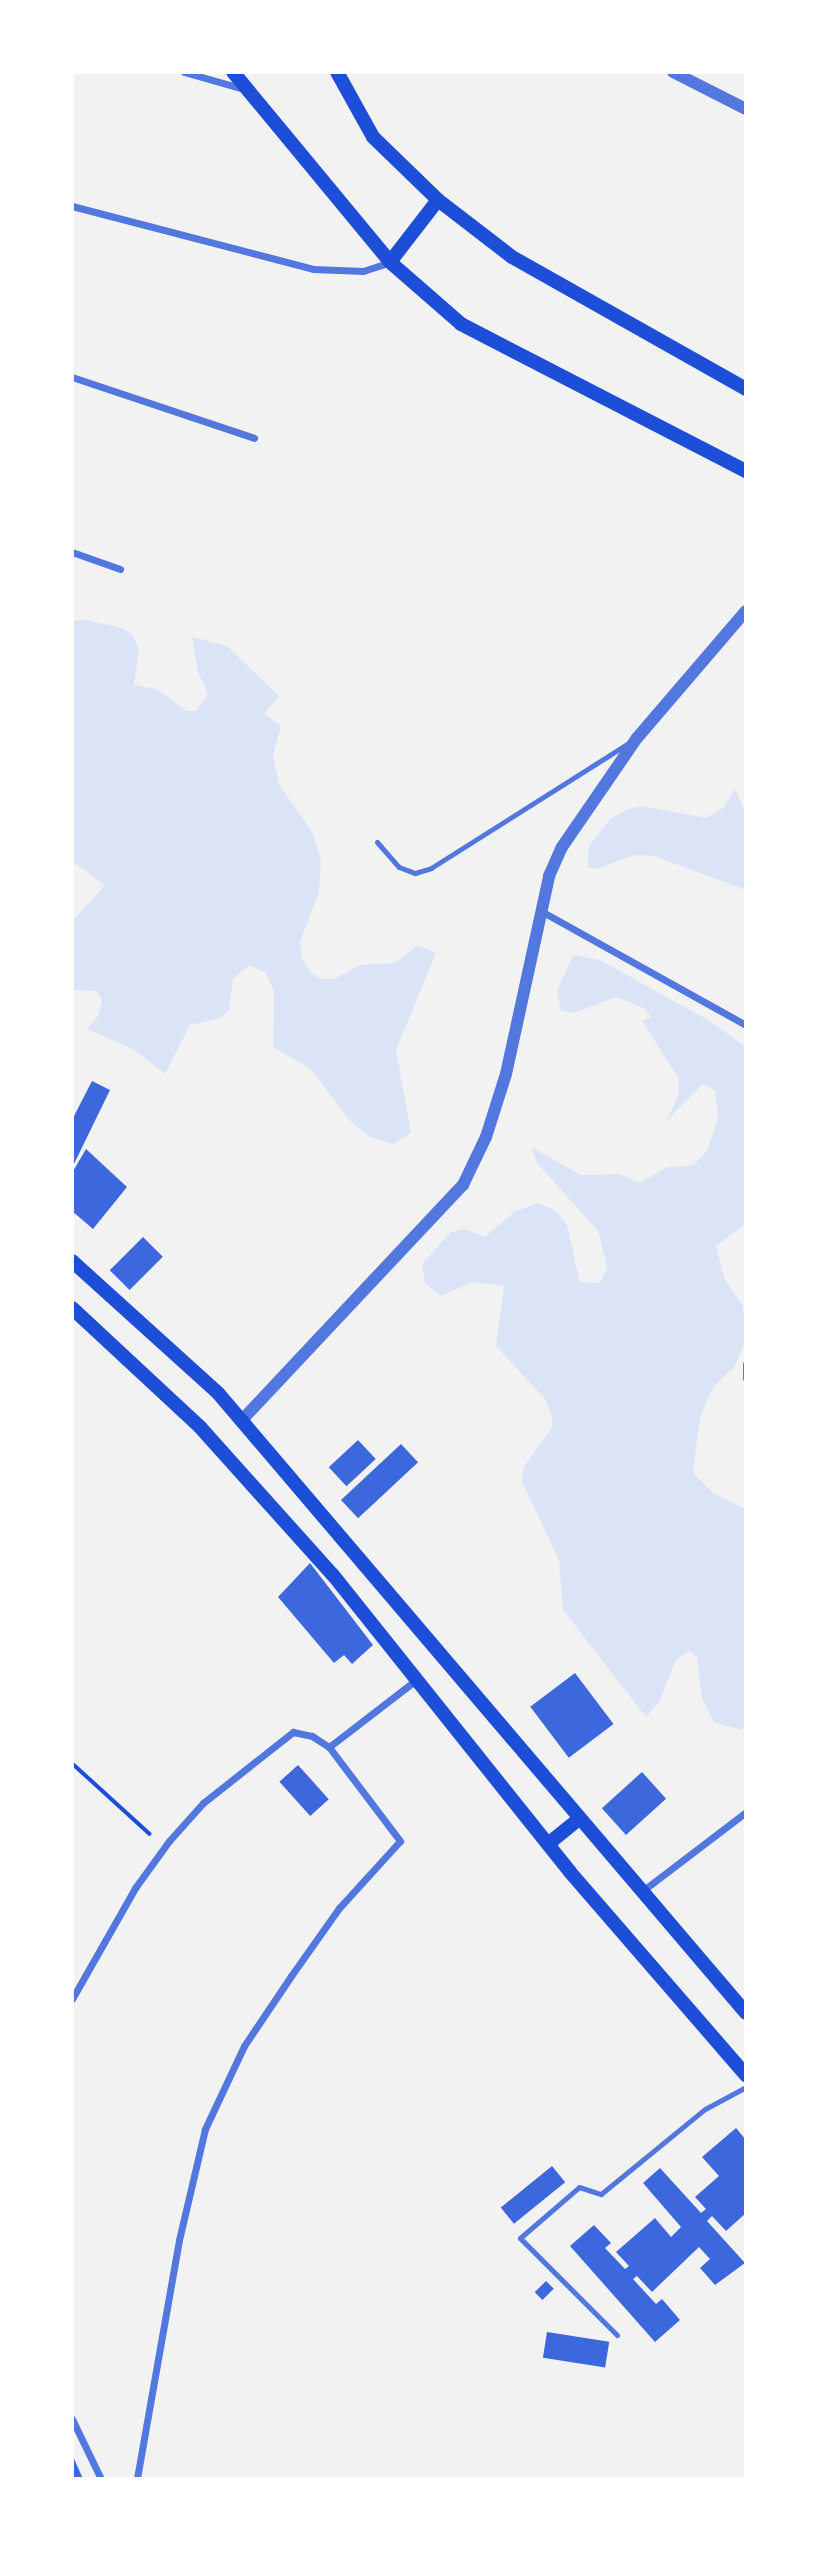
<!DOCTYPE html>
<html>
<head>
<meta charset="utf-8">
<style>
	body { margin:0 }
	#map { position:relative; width:818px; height:2551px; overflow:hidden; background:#f2f2f2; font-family:Roboto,sans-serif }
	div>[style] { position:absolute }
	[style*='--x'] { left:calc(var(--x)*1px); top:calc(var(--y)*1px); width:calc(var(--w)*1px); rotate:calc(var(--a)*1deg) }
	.green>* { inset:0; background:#dbe4f7 }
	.building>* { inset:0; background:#3d67dc; transform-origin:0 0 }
	.path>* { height:3.5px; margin:-1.75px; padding:0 1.75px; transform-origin:1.75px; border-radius:1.75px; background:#1d4ed8 }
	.service>* { height:5px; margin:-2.5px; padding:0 2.5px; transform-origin:2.5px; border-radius:2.5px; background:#5277de }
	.minor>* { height:7px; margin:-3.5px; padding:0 3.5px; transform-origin:3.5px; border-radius:3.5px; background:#5277de }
	.tertiary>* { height:12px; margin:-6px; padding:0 6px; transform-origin:6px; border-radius:6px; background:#5277de }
	.secondary>* { height:14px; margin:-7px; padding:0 7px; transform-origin:7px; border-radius:7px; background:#1d4ed8 }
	span { translate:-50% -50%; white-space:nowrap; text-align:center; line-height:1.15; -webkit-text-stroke:5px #fff; paint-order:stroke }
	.frame { position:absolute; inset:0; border:74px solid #fff; pointer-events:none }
</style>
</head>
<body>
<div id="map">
	<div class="green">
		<i style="clip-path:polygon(85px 620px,122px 628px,132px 634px,139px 649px,134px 685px,156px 689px,187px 711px,196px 711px,208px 694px,198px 672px,192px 637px,227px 646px,279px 696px,264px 714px,281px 726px,273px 755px,279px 784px,312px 832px,321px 859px,319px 892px,300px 942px,302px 958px,311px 973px,321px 979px,334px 979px,360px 965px,395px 963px,418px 945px,436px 953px,396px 1050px,411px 1133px,393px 1144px,368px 1136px,349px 1120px,312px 1070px,273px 1047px,274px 991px,266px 973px,250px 965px,233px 979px,229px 1011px,217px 1019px,190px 1025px,165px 1074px,133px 1049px,87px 1029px,98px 1016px,102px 1000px,96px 991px,72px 990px,72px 922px,105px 885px,72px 861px,72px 621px)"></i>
		<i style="clip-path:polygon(735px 789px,746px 814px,746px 890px,654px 856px,634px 855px,597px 869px,587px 867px,589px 846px,610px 819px,628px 809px,642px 806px,706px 818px,723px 808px)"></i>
		<i style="clip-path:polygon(573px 955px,600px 960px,708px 1020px,746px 1047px,746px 1224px,716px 1246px,725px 1280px,743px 1306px,746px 1339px,734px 1367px,713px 1387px,700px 1417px,693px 1473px,714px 1494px,746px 1509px,746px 1723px,742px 1730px,714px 1722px,702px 1698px,697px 1658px,690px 1651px,676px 1660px,659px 1702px,646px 1717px,563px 1610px,559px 1560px,521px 1480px,525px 1465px,552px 1428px,552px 1416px,545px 1399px,496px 1346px,504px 1286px,474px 1282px,440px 1296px,425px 1283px,422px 1264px,451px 1232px,465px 1229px,485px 1237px,514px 1212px,537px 1203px,555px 1210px,567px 1225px,580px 1282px,600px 1283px,607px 1267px,598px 1231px,537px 1163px,531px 1147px,581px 1175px,619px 1174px,640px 1183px,667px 1167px,694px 1165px,708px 1149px,718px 1117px,715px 1091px,703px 1084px,666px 1121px,679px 1095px,679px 1079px,642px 1021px,651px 1017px,644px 1008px,616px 997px,574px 1013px,561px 1011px,557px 991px)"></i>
	</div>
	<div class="building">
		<i style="clip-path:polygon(92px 1081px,110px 1090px,72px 1168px,72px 1120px)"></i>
		<i style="clip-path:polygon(86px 1149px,127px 1187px,93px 1229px,72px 1211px,72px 1173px)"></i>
		<i style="left:143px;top:1237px;width:28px;height:47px;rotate:45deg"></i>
		<i style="left:358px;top:1440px;width:26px;height:40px;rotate:47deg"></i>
		<i style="left:401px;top:1444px;width:25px;height:82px;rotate:47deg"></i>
		<i style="clip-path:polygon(310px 1563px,373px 1645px,352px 1664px,344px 1655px,334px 1663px,278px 1597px)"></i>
		<i style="left:575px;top:1673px;width:64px;height:56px;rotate:53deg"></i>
		<i style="left:298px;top:1765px;width:46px;height:25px;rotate:48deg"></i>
		<i style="left:642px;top:1772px;width:36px;height:54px;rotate:48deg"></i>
		<i style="clip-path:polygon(736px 2128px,746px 2140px,746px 2213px,726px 2231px,712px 2216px,707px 2221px,745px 2263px,715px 2285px,700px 2268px,710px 2259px,699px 2247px,652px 2292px,637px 2276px,633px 2279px,656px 2304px,662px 2299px,680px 2320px,655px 2342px,570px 2246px,594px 2225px,611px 2243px,605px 2248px,625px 2269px,629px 2266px,616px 2252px,655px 2218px,671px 2237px,681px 2227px,643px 2183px,660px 2168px,701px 2213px,706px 2209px,695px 2197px,719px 2176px,702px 2157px)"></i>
		<i style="left:552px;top:2166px;width:21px;height:66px;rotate:51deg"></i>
		<i style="left:546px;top:2281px;width:11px;height:16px;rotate:45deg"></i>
		<i style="left:547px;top:2332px;width:63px;height:26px;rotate:9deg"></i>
		<i style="clip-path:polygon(72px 2454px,83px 2479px,72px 2479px)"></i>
	</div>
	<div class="path">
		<i style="--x:72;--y:1763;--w:105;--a:42.3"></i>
	</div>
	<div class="service">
		<i style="--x:377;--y:842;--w:33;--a:49"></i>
		<i style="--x:399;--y:867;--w:17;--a:21"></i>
		<i style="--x:415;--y:873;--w:17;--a:-17"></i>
		<i style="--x:431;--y:868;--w:234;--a:-32.3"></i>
		<i style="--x:617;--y:2335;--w:137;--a:-135"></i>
		<i style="--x:520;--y:2238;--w:78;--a:-40.8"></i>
		<i style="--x:579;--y:2187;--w:23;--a:18"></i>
		<i style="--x:601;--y:2194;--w:134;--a:-39.3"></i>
		<i style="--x:705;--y:2109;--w:47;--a:-28.2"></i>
	</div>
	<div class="minor">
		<i style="--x:184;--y:72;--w:62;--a:15.8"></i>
		<i style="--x:72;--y:206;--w:249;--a:14.6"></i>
		<i style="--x:313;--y:269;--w:50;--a:2.3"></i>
		<i style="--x:363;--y:271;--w:28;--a:-18"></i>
		<i style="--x:72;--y:377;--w:192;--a:18.5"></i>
		<i style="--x:72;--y:552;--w:51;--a:19.5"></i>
		<i style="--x:541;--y:911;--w:235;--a:29.1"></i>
		<i style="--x:746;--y:1364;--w:14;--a:90"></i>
		<i style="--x:329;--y:1747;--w:110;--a:-37.6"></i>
		<i style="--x:641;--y:1892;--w:132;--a:-37.3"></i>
		<i style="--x:72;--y:1999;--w:128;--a:-60.4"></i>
		<i style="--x:135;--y:1888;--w:58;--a:-54.1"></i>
		<i style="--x:169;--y:1841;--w:51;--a:-48.2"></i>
		<i style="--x:203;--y:1803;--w:115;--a:-38.3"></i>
		<i style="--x:293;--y:1732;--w:19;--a:12"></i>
		<i style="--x:312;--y:1736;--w:20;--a:33"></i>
		<i style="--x:329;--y:1747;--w:118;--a:52.9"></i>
		<i style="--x:400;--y:1841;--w:91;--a:132.3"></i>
		<i style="--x:339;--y:1908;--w:83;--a:125.2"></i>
		<i style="--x:291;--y:1976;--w:84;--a:123.9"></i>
		<i style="--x:244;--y:2046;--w:92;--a:115.2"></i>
		<i style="--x:205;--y:2129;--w:114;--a:103.2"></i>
		<i style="--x:179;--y:2240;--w:243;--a:100"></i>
		<i style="--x:72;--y:2419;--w:67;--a:64.2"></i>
	</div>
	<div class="tertiary">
		<i style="--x:673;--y:72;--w:82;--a:26.9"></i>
		<i style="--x:242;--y:1420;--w:323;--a:-46.8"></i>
		<i style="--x:463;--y:1185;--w:53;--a:-64.4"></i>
		<i style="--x:486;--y:1137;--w:66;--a:-72.4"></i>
		<i style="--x:506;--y:1074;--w:203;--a:-77.7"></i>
		<i style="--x:549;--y:876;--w:32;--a:-66"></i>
		<i style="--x:562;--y:847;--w:132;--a:-55.5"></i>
		<i style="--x:637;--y:738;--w:167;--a:-49.4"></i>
	</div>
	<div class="secondary">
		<i style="--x:233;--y:72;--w:246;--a:50.4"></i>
		<i style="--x:390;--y:262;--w:94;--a:41.1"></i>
		<i style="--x:461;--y:324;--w:321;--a:27.3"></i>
		<i style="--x:337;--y:72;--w:74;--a:61"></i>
		<i style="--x:373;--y:137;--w:91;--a:44.1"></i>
		<i style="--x:438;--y:200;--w:93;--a:37.6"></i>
		<i style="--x:512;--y:257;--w:269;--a:29.4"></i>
		<i style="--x:390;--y:262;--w:78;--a:-52.3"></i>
		<i style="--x:72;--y:1261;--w:197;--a:42.1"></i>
		<i style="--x:218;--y:1393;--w:814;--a:49.58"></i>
		<i style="--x:72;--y:1308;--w:175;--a:42.9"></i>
		<i style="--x:200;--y:1427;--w:199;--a:48.1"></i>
		<i style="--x:333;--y:1575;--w:380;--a:51.4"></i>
		<i style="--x:570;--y:1872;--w:269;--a:49.1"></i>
		<i style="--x:548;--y:1844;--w:40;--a:-39"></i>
	</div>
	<div class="frame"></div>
</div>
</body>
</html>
